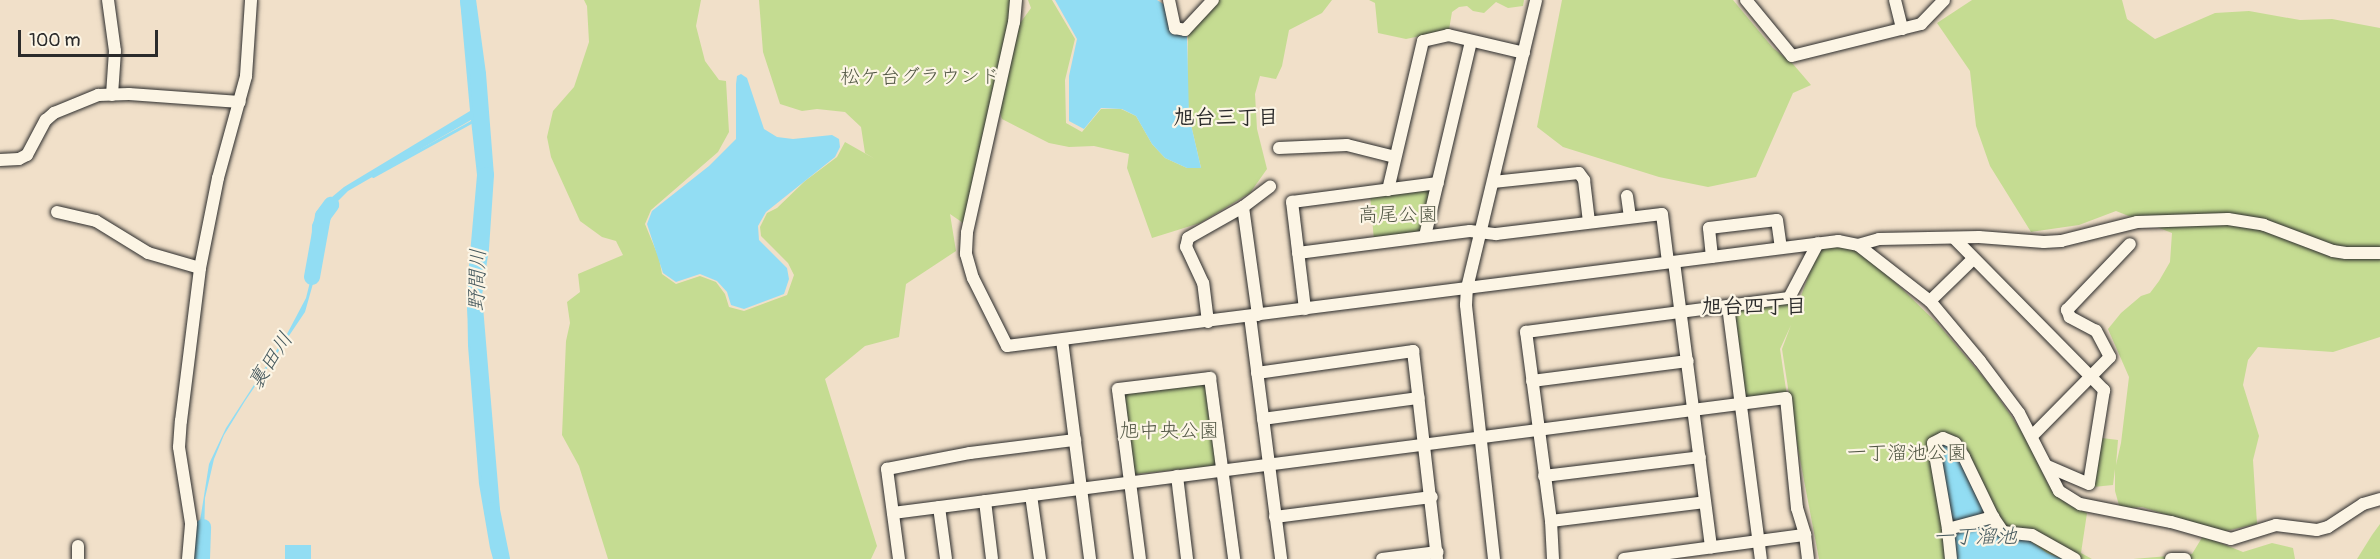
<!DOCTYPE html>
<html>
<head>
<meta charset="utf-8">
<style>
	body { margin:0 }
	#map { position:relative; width:2380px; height:559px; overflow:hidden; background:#f1e0c9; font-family:Pangolin,"Klee One",sans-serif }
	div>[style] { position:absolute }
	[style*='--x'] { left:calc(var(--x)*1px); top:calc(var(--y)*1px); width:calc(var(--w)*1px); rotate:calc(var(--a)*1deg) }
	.green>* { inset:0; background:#c5dc92; transform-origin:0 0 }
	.water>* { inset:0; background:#92ddf3; transform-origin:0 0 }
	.stream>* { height:3px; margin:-1.5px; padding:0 1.5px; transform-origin:1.5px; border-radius:1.5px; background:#92ddf3 }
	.river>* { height:16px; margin:-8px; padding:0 8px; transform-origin:8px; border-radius:8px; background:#92ddf3 }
	.roads { filter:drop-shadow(0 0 2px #2b2b2b) drop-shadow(0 0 2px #2b2b2b) }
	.minor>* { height:12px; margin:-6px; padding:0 6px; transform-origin:6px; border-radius:6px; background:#fcf5e5 }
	span { translate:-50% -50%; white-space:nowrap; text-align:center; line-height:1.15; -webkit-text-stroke:4.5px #fcf5e5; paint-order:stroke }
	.park-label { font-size:20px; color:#525745 }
	.neighbourhood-label { font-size:21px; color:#2b2b2b; font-weight:700 }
	.water-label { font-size:21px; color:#45585d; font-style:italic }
	.scale { position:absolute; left:18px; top:30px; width:140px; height:27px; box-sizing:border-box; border:3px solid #2b2b2b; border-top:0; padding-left:8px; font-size:18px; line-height:21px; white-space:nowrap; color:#2b2b2b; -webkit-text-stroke:4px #fcf5e5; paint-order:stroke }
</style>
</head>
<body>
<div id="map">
	<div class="green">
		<i style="clip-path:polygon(584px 0,701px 0,696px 26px,705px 61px,719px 80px,726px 81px,729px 132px,718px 152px,651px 210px,645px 224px,659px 258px,662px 274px,676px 284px,700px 276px,716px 282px,725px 294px,729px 307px,744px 311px,787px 295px,794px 275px,788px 263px,761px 236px,760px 227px,767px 213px,777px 208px,805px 181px,837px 157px,845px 142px,875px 159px,865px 153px,861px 127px,845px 112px,817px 109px,802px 111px,780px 104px,763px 52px,759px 0,1011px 0,1011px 13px,966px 225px,950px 214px,956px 251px,906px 284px,899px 337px,865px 346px,825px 379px,877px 546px,871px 559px,608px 559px,579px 466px,562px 435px,566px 341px,570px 323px,567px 302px,580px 292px,578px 274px,623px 255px,616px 241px,602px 237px,580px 221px,551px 157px,547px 137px,553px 111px,574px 87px,589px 42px,587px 6px)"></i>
		<i style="clip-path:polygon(1028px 0,1052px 0,1075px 39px,1065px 80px,1066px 123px,1082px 132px,1101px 109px,1121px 109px,1136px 116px,1152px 144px,1165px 158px,1187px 168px,1201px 168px,1189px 116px,1187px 92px,1188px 37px,1192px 27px,1216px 0,1332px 0,1322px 13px,1289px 30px,1282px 66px,1276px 79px,1260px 76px,1255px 94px,1257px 129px,1267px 169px,1250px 193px,1200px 223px,1152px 238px,1127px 168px,1129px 154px,1094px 146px,1069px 147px,1049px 143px,1002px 119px,998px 107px,1018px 26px,1031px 8px)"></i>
		<i style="clip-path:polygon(1369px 0,1524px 0,1523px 6px,1508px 8px,1496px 2px,1484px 13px,1473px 11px,1467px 6px,1459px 7px,1452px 12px,1449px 30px,1406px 39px,1378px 33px,1375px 3px)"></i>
		<i style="clip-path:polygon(1562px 0,1733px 0,1773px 48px,1793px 64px,1811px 85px,1793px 93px,1756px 177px,1708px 187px,1659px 177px,1563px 147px,1537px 127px)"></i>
		<i style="clip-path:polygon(1972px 0,2122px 0,2127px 19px,2155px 39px,2215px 13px,2249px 11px,2300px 20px,2332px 19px,2380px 28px,2380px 337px,2333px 352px,2258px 347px,2248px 360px,2243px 385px,2259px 436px,2253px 460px,2257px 524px,2221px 532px,2142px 507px,2120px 509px,2115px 491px,2115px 469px,2113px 485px,2093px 487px,2102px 438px,2118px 440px,2116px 465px,2121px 443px,2129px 377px,2108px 329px,2121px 313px,2141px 296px,2150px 293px,2159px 281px,2170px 262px,2172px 233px,2116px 211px,2079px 225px,2031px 232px,1990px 166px,1976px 126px,1970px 71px,1937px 23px)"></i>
		<i style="clip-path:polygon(1436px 184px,1424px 234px,1374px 241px,1370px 193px)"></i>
		<i style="clip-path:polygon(1847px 246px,1864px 254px,1899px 286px,1938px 324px,1990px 385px,2024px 435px,2048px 484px,2069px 505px,2087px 513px,2081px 553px,2092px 559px,1819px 559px,1795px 433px,1782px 349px,1791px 325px,1780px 349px,1787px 396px,1742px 402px,1731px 307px,1796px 299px,1795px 312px,1817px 253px,1826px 247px)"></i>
		<i style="left:1207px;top:382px;width:84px;height:85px;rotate:84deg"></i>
		<i style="clip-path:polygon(2380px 524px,2380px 559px,2357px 559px,2372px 535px)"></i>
		<i style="clip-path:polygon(2203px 536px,2243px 552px,2272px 543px,2293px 548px,2295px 559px,2133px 559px,2192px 554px)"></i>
	</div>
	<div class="water">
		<i style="clip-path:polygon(460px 0,467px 0,484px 175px,472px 297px,474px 359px,484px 477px,499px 559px,493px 559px,490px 548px,479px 484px,468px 346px,467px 288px,477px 175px,471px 120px,348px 191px,332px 207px,320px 227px,316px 273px,305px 312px,245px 401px,224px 435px,214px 459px,205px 498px,204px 540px,199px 559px,194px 559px,209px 464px,226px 428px,287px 334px,306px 298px,311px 278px,312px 225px,320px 207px,344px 187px,470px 111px)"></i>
		<i style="clip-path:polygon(1055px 0,1157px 0,1165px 5px,1187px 36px,1189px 116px,1201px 168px,1187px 168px,1165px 158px,1152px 144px,1136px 116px,1122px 109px,1101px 108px,1084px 129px,1069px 121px,1069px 76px,1077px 39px)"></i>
		<i style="clip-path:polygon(741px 74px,747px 78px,764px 129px,777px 137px,793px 139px,832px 135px,839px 139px,840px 147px,835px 157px,766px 212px,758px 226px,759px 240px,787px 268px,789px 279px,784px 294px,744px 309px,731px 305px,727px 292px,717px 281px,700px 274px,676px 282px,663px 273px,647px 224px,652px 211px,709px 166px,736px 139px,736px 84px,737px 76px)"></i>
		<i style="clip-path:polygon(1947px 442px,1955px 449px,1977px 489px,1998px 535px,2024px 537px,2047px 553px,2063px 559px,1953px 559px,1936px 447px)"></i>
		<i style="left:311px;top:545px;width:14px;height:26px;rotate:90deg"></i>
	</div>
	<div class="stream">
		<i style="--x:373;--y:176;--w:122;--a:-28.9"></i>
	</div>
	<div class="river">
		<i style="--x:468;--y:0;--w:75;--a:82.3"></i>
		<i style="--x:478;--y:74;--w:101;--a:85.5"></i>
		<i style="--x:486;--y:175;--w:73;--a:93.9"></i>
		<i style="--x:481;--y:248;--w:48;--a:98.5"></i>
		<i style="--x:474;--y:295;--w:216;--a:85.2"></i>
		<i style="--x:492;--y:510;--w:50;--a:78.5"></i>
		<i style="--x:312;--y:277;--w:62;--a:-79.8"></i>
		<i style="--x:323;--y:216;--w:14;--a:-54"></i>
		<i style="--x:202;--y:559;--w:32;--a:-88"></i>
	</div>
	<div class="roads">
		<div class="minor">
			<i style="--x:108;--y:0;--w:51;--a:82.2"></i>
			<i style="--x:115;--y:51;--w:44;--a:93.9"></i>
			<i style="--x:1016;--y:0;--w:22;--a:95"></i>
			<i style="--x:1014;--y:22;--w:216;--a:102.6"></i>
			<i style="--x:967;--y:233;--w:21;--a:93"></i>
			<i style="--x:966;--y:254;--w:25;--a:74"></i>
			<i style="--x:973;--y:278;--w:76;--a:63.4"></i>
			<i style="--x:1007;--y:346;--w:838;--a:-7.2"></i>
			<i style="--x:1838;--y:241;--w:20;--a:11"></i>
			<i style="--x:1858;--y:245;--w:22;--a:-16"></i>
			<i style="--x:1879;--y:239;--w:100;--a:-1.1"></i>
			<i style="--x:1979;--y:237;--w:65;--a:4.4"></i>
			<i style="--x:2044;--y:242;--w:17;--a:-3"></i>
			<i style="--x:2061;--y:241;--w:78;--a:-14"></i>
			<i style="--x:2137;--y:222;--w:91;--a:-1.9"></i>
			<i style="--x:2228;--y:219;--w:36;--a:9"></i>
			<i style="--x:2264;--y:225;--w:74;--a:20.6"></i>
			<i style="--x:2333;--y:251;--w:13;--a:9"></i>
			<i style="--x:2346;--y:253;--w:34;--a:0"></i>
			<i style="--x:1169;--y:0;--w:29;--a:78"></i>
			<i style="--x:1175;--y:28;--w:10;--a:11"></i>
			<i style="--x:1185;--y:30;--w:41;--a:-47"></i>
			<i style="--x:1746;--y:0;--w:72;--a:50.6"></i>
			<i style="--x:1792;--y:56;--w:133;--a:-13.9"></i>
			<i style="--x:1921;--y:24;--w:33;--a:-46"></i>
			<i style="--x:1895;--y:0;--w:30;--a:76"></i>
			<i style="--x:1279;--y:148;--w:68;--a:-2.5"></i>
			<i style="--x:1347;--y:145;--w:49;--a:14"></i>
			<i style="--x:0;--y:160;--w:19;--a:-3"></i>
			<i style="--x:19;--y:159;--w:9;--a:-27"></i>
			<i style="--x:27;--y:155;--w:40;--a:-62"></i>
			<i style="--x:46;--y:120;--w:11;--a:-41"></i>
			<i style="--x:54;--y:113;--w:48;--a:-22.2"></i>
			<i style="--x:98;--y:95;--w:31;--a:-2"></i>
			<i style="--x:129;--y:94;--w:111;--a:4.1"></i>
			<i style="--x:1493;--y:182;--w:86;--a:-6"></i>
			<i style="--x:1579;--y:173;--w:9;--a:54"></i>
			<i style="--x:1584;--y:180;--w:42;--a:83.2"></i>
			<i style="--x:1388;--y:190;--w:153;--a:-76.8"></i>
			<i style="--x:1423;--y:41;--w:26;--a:-13"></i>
			<i style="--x:1448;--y:35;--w:78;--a:13.3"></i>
			<i style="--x:1627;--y:196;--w:21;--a:82"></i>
			<i style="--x:1243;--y:207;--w:109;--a:82.1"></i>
			<i style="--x:57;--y:212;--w:40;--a:13"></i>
			<i style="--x:96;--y:221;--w:61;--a:31.6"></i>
			<i style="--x:148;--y:253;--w:54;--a:16.1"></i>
			<i style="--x:1425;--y:236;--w:200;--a:-76.7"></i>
			<i style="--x:1954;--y:238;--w:214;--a:45.4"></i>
			<i style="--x:2104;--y:390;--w:95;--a:99.1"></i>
			<i style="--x:2089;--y:484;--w:46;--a:-156.8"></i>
			<i style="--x:1858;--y:245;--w:91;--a:37.9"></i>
			<i style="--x:1930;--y:301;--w:78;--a:50.2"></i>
			<i style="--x:1980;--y:361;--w:65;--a:53.1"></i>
			<i style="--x:2019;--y:413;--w:88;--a:62.9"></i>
			<i style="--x:2059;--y:491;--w:25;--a:32"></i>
			<i style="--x:2080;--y:504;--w:93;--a:11.2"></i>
			<i style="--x:2171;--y:522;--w:62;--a:15.8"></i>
			<i style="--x:2231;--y:539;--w:47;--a:-17.3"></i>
			<i style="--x:2276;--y:525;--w:41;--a:7"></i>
			<i style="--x:2317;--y:530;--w:11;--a:-15"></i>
			<i style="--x:2328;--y:527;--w:42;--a:-33.3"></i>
			<i style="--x:2363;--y:504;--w:18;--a:-16"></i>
			<i style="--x:1298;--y:253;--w:173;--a:-7.3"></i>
			<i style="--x:1470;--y:231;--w:26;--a:7"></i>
			<i style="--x:1496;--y:234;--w:167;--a:-6.9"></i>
			<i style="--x:1662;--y:214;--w:48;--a:82.9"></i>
			<i style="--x:1712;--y:257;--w:29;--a:-96"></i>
			<i style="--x:1709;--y:228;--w:68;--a:-6.7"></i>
			<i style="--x:1777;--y:220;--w:28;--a:82"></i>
			<i style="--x:1674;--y:262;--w:288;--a:82.6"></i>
			<i style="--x:1930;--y:301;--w:60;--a:-44.3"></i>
			<i style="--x:1728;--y:306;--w:255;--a:82.6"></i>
			<i style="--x:1305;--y:309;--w:108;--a:-96.9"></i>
			<i style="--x:1292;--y:202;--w:147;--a:-7.4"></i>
			<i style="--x:1250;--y:316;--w:245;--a:82.7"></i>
			<i style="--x:1208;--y:322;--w:39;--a:-97"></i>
			<i style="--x:1203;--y:283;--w:40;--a:-115"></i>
			<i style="--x:1186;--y:247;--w:9;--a:-77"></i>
			<i style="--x:1188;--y:238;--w:63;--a:-29.4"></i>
			<i style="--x:1243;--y:207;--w:34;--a:-37"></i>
			<i style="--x:1062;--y:340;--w:221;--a:82.7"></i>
			<i style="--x:1257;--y:373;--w:158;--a:-8"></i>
			<i style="--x:1413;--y:351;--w:209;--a:83.4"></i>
			<i style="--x:1532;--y:381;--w:157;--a:-7.3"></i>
			<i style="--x:1263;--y:419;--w:157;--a:-7.7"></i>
			<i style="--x:2032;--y:436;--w:111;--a:-45.4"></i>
			<i style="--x:2110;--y:357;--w:30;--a:-118"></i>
			<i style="--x:2096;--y:331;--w:30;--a:-152"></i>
			<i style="--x:2070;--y:317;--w:8;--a:-113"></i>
			<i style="--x:2067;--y:310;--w:91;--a:-46.3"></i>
			<i style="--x:1177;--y:476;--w:84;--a:83.1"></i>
			<i style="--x:1544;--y:476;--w:157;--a:-6.9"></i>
			<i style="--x:1031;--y:495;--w:65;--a:82"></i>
			<i style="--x:985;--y:501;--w:58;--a:83.1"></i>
			<i style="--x:939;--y:507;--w:52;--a:82.3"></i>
			<i style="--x:893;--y:513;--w:900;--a:-7.34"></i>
			<i style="--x:1786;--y:398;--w:111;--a:84.3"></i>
			<i style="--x:1797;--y:508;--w:28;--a:73"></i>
			<i style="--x:1805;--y:535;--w:24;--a:83"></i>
			<i style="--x:1275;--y:517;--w:158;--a:-7.3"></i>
			<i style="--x:1551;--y:521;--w:155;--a:-7"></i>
			<i style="--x:1948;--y:529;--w:47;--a:-14.9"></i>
			<i style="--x:78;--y:559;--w:13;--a:-90"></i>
			<i style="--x:188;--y:559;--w:36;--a:-85"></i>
			<i style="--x:191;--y:523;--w:77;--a:-99"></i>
			<i style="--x:179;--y:447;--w:26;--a:-86"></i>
			<i style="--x:181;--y:421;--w:154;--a:-82.9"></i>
			<i style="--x:200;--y:268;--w:92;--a:-78.7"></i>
			<i style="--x:218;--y:178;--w:106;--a:-74.6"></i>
			<i style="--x:246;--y:76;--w:76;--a:-86.2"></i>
			<i style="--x:899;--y:559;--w:91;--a:-97.6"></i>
			<i style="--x:887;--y:469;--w:85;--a:-10.9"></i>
			<i style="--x:970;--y:453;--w:106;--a:-7.1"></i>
			<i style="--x:1140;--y:559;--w:171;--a:-97.4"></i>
			<i style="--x:1118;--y:389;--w:93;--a:-6.8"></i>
			<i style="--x:1210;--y:378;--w:183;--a:82.4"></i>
			<i style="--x:1382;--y:559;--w:56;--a:-7.1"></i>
			<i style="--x:1494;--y:559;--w:256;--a:-96.3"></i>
			<i style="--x:1466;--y:305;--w:17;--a:-87"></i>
			<i style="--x:1467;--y:288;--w:296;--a:-76.5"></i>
			<i style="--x:1553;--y:559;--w:38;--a:-93"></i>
			<i style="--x:1551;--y:521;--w:191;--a:-97.5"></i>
			<i style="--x:1526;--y:332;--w:265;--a:-7.4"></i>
			<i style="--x:1789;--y:298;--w:62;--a:-62.2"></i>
			<i style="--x:1624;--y:559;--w:183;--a:-7.6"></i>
			<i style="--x:1951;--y:559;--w:30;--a:-96"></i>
			<i style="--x:1948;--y:529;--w:87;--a:-99.9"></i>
			<i style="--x:1933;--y:443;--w:11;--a:-27"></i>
			<i style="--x:1943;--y:438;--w:13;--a:23"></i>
			<i style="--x:1955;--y:443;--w:17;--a:57"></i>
			<i style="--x:1964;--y:457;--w:67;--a:64.2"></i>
			<i style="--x:1993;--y:517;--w:18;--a:56"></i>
			<i style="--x:2003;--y:532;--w:29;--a:6"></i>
			<i style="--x:2032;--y:535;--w:49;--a:29.2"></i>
			<i style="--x:2171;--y:559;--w:14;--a:0"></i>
		</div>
	</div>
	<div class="park-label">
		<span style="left:920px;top:76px">松ケ台グラウンド</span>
		<span style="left:1398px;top:214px">高尾公園</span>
		<span style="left:1169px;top:430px">旭中央公園</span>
		<span style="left:1907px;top:452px">一丁溜池公園</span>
	</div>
	<div class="neighbourhood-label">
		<span style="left:1226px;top:118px">旭台三丁目</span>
		<span style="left:1754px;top:307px">旭台四丁目</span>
	</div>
	<div class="water-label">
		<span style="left:478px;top:280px;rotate:-88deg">野間川</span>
		<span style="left:271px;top:361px;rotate:-57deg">裏田川</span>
		<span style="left:1975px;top:537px">一丁溜池</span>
	</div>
	<div class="scale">100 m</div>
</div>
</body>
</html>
